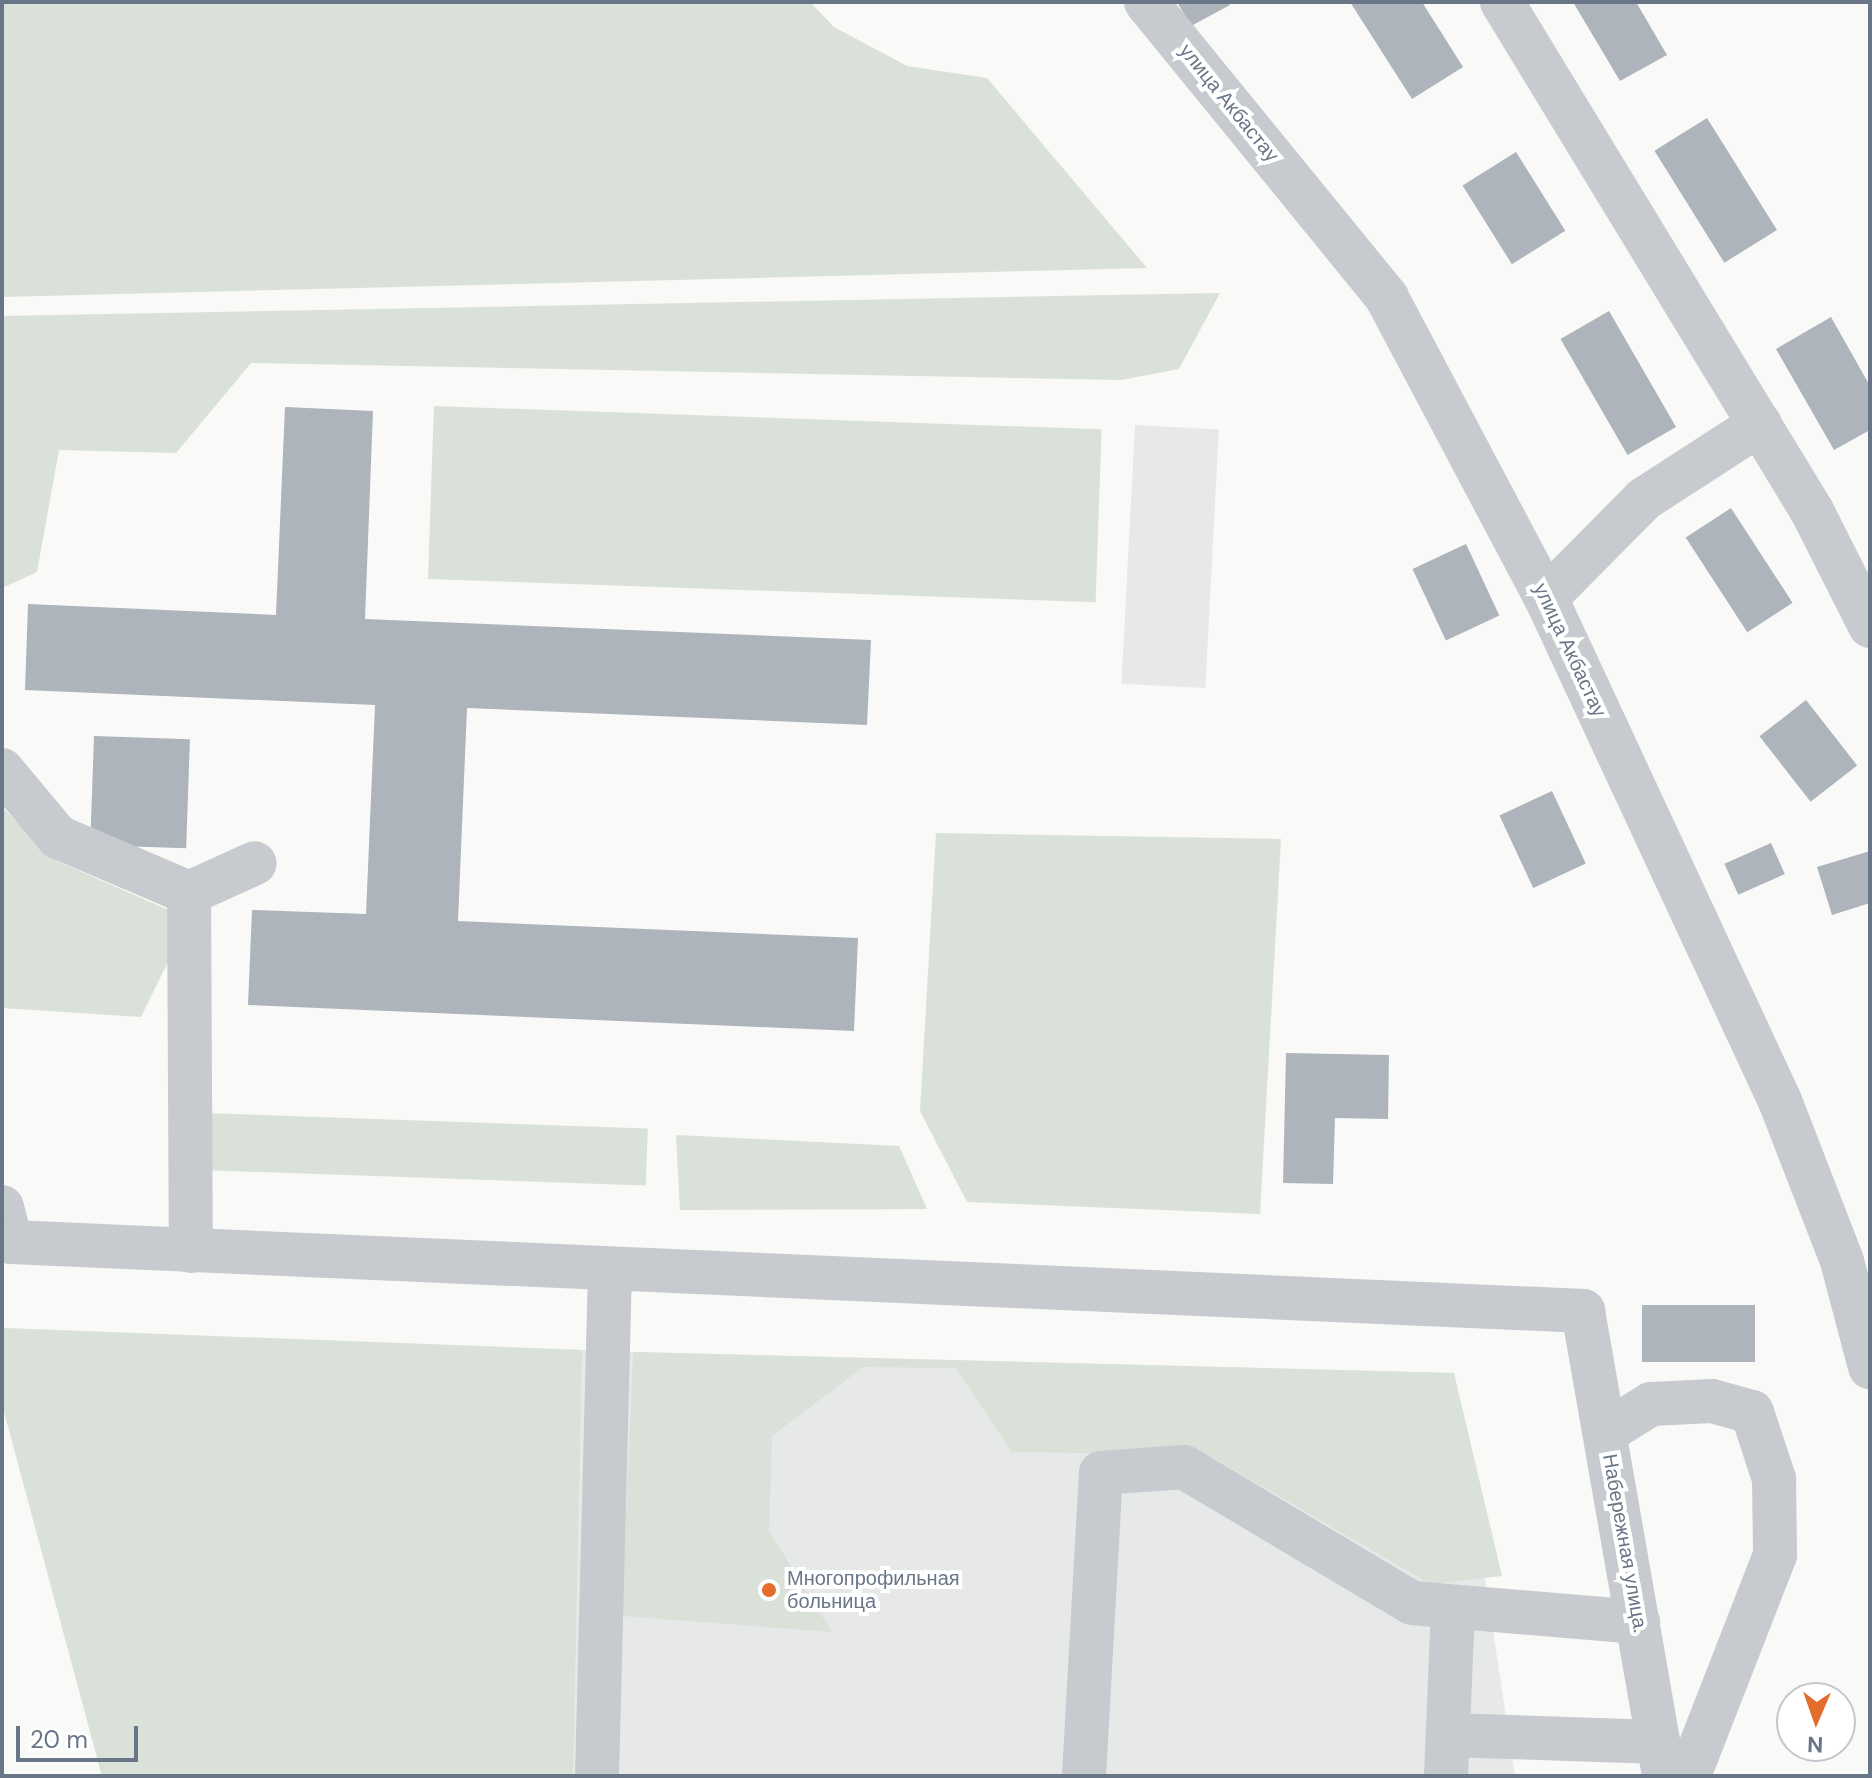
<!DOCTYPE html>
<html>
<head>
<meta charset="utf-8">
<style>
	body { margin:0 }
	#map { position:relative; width:1872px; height:1778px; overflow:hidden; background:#f9f9f7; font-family:"DM Sans",sans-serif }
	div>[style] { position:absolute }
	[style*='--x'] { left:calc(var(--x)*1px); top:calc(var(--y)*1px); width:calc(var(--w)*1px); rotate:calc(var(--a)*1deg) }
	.built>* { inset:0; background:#e7e8e8; transform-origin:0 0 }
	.green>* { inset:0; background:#dae1d8; transform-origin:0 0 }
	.building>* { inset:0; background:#aeb4bc; transform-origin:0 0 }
	.minor>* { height:44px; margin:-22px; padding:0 22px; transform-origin:22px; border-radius:22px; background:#c7cace }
	.dots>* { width:22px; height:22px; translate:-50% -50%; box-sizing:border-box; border:4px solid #fff; border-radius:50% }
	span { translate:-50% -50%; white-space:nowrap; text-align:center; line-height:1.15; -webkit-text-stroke:8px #fff; paint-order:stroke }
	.street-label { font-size:20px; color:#687688 }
	.poi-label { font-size:20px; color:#687688 }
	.left { translate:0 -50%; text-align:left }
	.frame { position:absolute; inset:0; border:4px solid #687688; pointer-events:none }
	.north { position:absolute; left:1776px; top:1682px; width:80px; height:80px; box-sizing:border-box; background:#fff; border:2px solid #c3c8cf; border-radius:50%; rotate:182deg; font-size:22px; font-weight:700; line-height:32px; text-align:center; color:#687688 }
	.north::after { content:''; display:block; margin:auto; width:28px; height:36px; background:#e46d2c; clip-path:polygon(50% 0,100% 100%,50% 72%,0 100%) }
	.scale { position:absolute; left:16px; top:1726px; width:122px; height:36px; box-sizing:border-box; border:4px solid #687688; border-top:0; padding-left:10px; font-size:24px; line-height:28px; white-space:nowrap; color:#687688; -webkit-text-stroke:6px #fff; paint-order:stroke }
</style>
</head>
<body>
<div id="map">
	<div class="built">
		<i style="left:1135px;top:425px;width:84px;height:259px;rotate:3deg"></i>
		<i style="clip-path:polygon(2px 1328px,633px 1352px,1454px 1373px,1515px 1776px,102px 1776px,2px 1404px)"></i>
	</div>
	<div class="green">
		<i style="clip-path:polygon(2px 2px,810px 2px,834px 27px,907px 66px,987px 78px,1147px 268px,2px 297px)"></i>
		<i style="clip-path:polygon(1220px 293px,1179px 369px,1121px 380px,251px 363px,176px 453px,59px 450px,37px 572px,2px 588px,2px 316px)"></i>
		<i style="left:434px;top:406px;width:668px;height:173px;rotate:2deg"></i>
		<i style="clip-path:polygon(2px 807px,57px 861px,189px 919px,141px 1017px,2px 1008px)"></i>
		<i style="clip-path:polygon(936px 833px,1281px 839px,1260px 1214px,967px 1202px,920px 1111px)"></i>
		<i style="left:203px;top:1113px;width:445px;height:57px;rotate:2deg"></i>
		<i style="clip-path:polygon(676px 1135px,899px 1146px,927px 1209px,680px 1210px)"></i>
		<i style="clip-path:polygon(2px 1328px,582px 1350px,573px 1776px,102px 1776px,2px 1404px)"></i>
		<i style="clip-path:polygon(633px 1352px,1454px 1373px,1502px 1576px,1430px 1584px,1208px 1455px,1012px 1452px,956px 1368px,863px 1367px,772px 1436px,769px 1531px,832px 1632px,622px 1616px)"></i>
	</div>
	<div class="building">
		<i style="clip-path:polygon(1177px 2px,1228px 2px,1230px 5px,1191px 26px)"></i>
		<i style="clip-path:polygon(1350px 2px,1422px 2px,1463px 67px,1412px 99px)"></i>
		<i style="clip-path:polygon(1573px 2px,1636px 2px,1667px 55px,1620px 81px)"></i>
		<i style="left:1707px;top:118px;width:132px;height:62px;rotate:58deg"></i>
		<i style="left:1516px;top:152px;width:93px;height:63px;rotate:58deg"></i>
		<i style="left:1609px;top:311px;width:134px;height:56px;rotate:60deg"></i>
		<i style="clip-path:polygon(1831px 317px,1870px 386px,1870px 430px,1834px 450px,1776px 349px)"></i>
		<i style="clip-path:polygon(285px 407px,373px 411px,365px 619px,871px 640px,867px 725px,467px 708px,458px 921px,858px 938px,854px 1031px,248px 1005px,252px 910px,366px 914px,375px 705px,25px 690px,28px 604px,276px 615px)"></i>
		<i style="left:1731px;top:508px;width:113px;height:54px;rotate:57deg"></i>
		<i style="left:1466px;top:544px;width:79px;height:59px;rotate:65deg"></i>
		<i style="left:1806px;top:700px;width:83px;height:59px;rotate:52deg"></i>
		<i style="left:94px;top:736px;width:96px;height:109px;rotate:2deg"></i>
		<i style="left:1552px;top:791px;width:80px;height:58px;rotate:65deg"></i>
		<i style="left:1771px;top:843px;width:34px;height:51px;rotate:66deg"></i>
		<i style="clip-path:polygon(1870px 851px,1870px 903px,1832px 915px,1817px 867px)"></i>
		<i style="clip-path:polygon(1286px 1053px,1389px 1055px,1388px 1119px,1335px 1118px,1333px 1184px,1283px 1183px)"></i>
		<i style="left:1642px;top:1305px;width:113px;height:57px"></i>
	</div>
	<div class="minor">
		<i style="--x:1146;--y:2;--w:382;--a:50.8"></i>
		<i style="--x:1387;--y:298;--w:340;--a:62.1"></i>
		<i style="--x:1546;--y:598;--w:555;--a:65.05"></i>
		<i style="--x:1780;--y:1101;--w:172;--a:68.8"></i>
		<i style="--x:1842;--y:1261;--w:110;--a:75.2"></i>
		<i style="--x:1502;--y:2;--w:596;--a:58.66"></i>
		<i style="--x:1812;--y:511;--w:129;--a:63.2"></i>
		<i style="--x:1546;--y:598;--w:139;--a:-45.3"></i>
		<i style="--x:1644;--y:499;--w:138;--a:-32.9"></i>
		<i style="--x:2;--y:770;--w:87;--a:50.1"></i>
		<i style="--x:58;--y:837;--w:142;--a:23.1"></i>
		<i style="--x:189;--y:893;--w:358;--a:89.7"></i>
		<i style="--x:189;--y:893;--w:72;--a:-24.4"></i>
		<i style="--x:2;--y:1207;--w:36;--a:76"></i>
		<i style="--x:11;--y:1242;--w:1574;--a:2.51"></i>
		<i style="--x:1583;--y:1311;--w:472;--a:80.1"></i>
		<i style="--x:1606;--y:1432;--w:53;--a:-31.9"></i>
		<i style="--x:1651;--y:1404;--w:61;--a:-2.8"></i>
		<i style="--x:1712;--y:1401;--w:41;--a:15.4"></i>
		<i style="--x:1752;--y:1412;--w:71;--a:71.8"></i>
		<i style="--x:1774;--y:1479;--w:76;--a:89.2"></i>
		<i style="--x:1775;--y:1555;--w:237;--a:111.3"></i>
		<i style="--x:1448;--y:1735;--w:210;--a:1.9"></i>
		<i style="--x:597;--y:1776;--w:507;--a:-88.53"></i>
		<i style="--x:1084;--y:1776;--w:303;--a:-86.8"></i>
		<i style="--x:1101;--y:1473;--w:83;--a:-4.1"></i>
		<i style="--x:1184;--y:1467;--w:265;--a:30.8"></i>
		<i style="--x:1412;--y:1603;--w:227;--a:4.8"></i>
		<i style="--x:1446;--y:1776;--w:169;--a:-87.6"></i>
	</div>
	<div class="dots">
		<i style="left:769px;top:1590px;background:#e46d2c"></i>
	</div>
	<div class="street-label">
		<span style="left:1229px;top:103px;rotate:51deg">улица Акбастау</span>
		<span style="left:1570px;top:650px;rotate:65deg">улица Акбастау</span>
		<span style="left:1625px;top:1543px;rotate:80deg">Набережная улица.</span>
	</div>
	<div class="poi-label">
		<span class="left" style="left:787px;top:1590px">Многопрофильная<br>больница</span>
	</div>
	<div class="frame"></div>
	<div class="north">N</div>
	<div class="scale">20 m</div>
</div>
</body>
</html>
